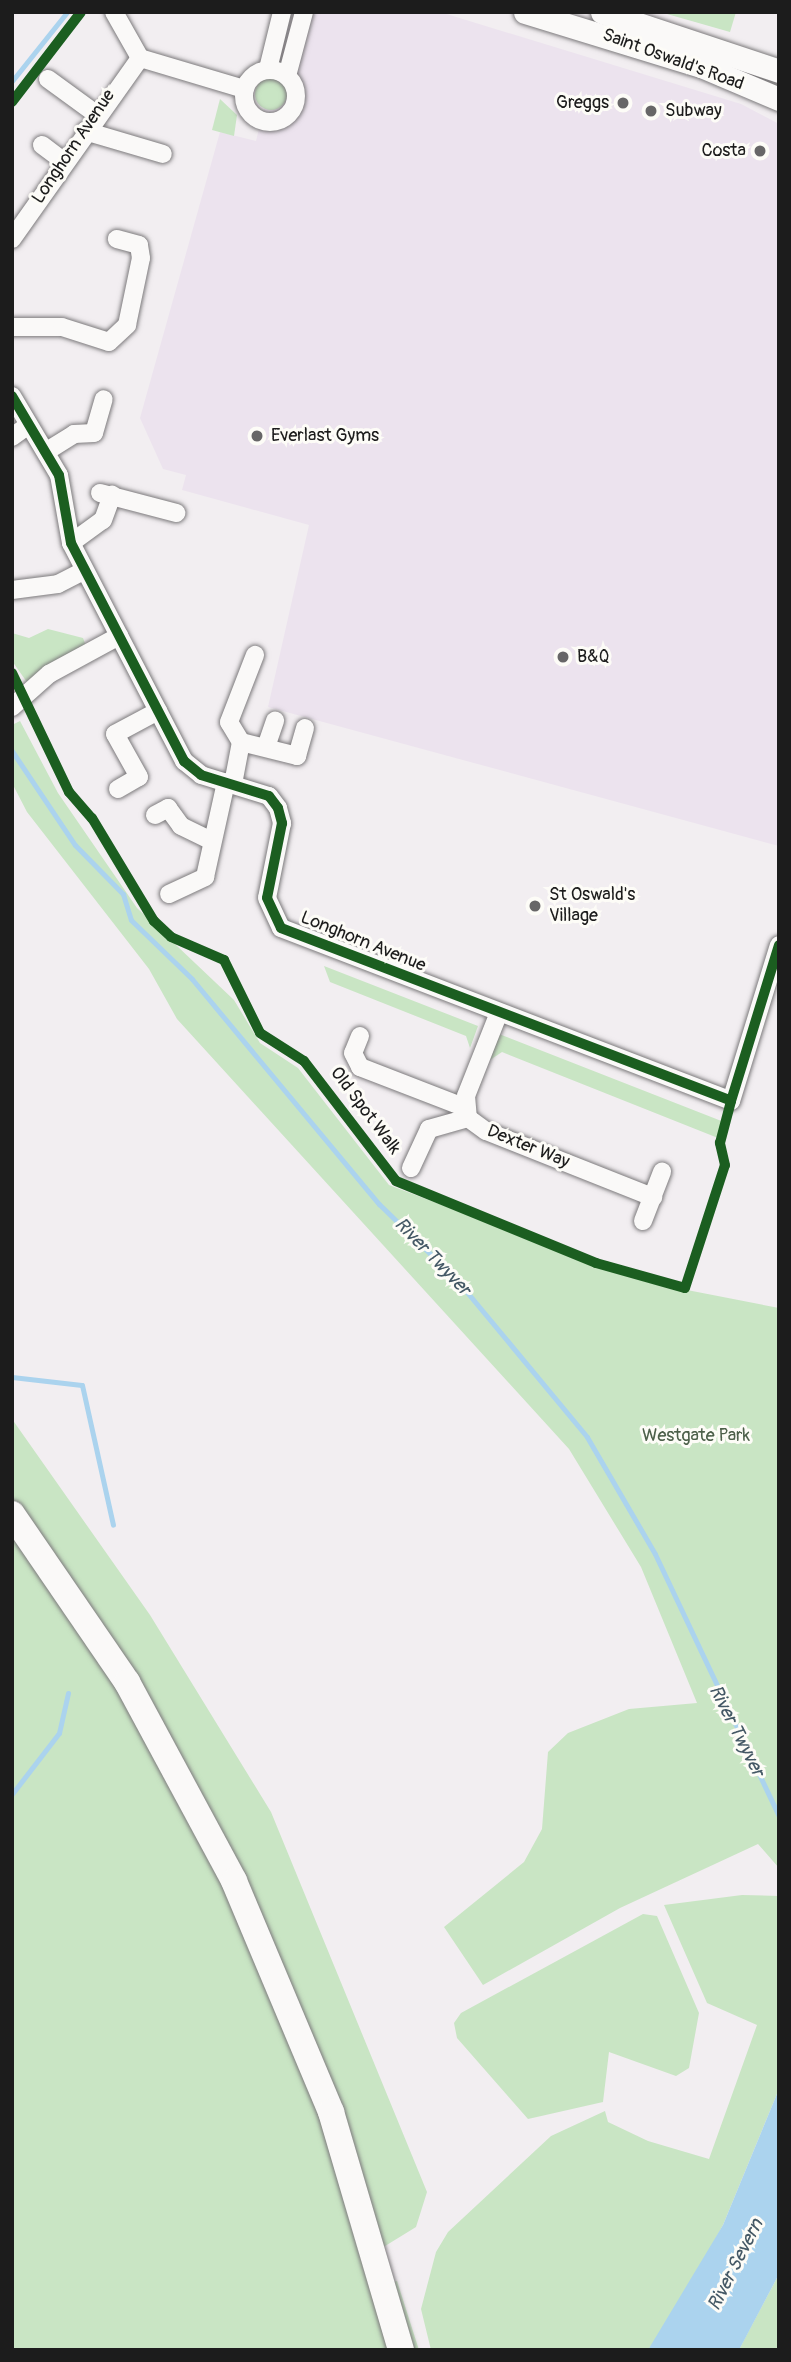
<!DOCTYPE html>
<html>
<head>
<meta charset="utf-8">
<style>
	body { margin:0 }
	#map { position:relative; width:791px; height:2362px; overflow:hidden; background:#f2eef1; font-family:Pangolin,sans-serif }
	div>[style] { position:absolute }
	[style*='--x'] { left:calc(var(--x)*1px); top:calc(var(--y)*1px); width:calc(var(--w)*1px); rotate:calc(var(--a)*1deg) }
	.built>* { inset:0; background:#ece3ee }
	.green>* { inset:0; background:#c9e5c4 }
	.round { border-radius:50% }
	.water>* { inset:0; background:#abd3ee }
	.stream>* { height:5px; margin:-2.5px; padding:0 2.5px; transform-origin:2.5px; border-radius:2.5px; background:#abd3ee }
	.roads { filter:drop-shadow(0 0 2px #7c7a7c) drop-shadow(0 0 2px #7c7a7c) }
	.minor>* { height:18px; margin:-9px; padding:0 9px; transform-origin:9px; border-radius:9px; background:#faf9f8 }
	.minor>.ring { margin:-9px; padding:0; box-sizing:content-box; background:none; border:18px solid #faf9f8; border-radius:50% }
	.major>* { height:23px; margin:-11.5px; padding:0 11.5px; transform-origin:11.5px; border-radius:11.5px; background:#faf9f8 }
	.highway>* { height:26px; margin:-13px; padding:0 13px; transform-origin:13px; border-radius:13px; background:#faf9f8 }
	.cycleway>* { height:10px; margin:-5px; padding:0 5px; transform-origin:5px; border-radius:5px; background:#1b5e20 }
	.dots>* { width:19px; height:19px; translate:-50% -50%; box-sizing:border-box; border:4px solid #fdfcf7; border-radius:50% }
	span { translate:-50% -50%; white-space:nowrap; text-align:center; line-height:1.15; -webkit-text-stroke:6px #fdfcf7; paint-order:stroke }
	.street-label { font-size:18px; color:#1c1c1c }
	.poi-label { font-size:18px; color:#1c1c1c }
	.right { translate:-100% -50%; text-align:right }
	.left { translate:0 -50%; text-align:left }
	.park-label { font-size:18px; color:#4d604a }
	.water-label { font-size:19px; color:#445865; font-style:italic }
	.frame { position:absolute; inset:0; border:14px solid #1c1c1c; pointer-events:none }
</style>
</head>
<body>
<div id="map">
	<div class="built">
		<i style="clip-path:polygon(288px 12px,440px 12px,741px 104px,779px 124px,779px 846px,268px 707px,309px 525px,182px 490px,186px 475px,163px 469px,140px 418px,220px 132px,256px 141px)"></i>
	</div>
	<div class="green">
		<i style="clip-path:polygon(660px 12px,736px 12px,730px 32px)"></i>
		<i class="round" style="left:255px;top:78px;width:32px;height:32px"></i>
		<i style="clip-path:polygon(220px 99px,237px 115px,234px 136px,212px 130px)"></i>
		<i style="clip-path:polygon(48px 629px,83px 638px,86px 646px,29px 685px,12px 661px,12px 633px,29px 638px)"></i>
		<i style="clip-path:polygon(20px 721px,58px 793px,137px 908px,234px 1000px,260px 1043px,298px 1068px,389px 1185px,646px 1282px,779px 1308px,779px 1868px,758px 1844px,620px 1908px,483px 1985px,444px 1927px,524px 1862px,542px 1829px,548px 1752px,568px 1733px,629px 1709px,697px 1703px,641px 1567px,569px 1449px,177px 1019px,149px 969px,27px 812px,12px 783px,12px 725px)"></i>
		<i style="clip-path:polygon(324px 966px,478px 1026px,470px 1048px,466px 1036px,330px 982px)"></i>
		<i style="clip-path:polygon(499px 1034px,724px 1122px,718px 1138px,502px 1052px,490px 1060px)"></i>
		<i style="clip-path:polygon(12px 1419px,150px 1615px,271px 1812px,427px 2192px,416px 2227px,377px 2251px,385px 2283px,397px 2281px,419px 2350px,12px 2350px)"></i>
		<i style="clip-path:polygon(742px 1895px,779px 1896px,779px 2089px,723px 2225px,673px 2316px,648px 2350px,431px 2350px,421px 2309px,436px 2252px,448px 2232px,551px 2136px,605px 2111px,608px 2122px,648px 2141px,709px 2159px,757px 2025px,707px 2003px,664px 1905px)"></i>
		<i style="clip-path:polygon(643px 1914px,657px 1916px,699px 2013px,689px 2068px,676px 2076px,609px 2052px,603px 2102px,528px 2119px,457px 2038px,454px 2023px,461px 2013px)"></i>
		<i style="clip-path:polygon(779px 2274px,779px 2350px,739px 2350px,744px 2340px)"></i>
	</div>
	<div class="water">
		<i style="clip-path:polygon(779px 2089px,779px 2274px,739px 2350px,648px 2350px,723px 2225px)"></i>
	</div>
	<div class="stream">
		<i style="--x:12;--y:81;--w:88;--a:-51.4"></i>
		<i style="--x:12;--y:751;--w:113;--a:56.2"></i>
		<i style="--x:75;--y:845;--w:69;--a:45.6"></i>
		<i style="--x:123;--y:894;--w:27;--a:73"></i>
		<i style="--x:131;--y:920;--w:85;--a:44"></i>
		<i style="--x:192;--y:979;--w:293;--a:50.3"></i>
		<i style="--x:379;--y:1204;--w:107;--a:44.2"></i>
		<i style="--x:456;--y:1279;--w:205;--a:50.3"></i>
		<i style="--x:587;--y:1437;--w:135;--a:59.8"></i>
		<i style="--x:655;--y:1554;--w:290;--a:64.7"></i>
		<i style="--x:12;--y:1377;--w:70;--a:6.5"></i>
		<i style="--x:82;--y:1385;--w:143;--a:77.5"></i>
		<i style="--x:12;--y:1794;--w:77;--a:-52.4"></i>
		<i style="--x:59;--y:1733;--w:41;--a:-77.3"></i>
	</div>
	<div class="roads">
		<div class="minor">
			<i style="--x:114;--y:12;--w:53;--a:60.5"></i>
			<i style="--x:140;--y:58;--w:109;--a:16.6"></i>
			<i style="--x:268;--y:69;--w:59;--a:-76.2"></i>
			<i class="ring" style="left:244px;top:70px;width:34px;height:34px"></i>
			<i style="--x:287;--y:76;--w:66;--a:-75.1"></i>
			<i style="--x:48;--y:79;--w:59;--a:36.1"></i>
			<i style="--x:85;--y:131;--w:81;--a:16.4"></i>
			<i style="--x:42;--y:145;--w:26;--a:37"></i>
			<i style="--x:12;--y:239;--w:222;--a:-54.7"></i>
			<i style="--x:12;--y:327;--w:50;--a:0"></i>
			<i style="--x:62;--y:327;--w:49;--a:17.7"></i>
			<i style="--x:109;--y:342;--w:25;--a:-43"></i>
			<i style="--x:127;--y:325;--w:68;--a:-78.2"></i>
			<i style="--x:141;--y:258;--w:13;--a:-99"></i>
			<i style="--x:139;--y:245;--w:23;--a:-165"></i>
			<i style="--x:12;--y:396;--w:92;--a:59.3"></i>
			<i style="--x:59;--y:475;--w:69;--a:80"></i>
			<i style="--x:71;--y:543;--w:246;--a:62.6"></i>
			<i style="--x:184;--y:761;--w:22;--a:39"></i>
			<i style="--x:201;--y:775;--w:71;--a:17.2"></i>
			<i style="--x:269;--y:796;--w:15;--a:53"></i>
			<i style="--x:278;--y:808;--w:16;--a:75"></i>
			<i style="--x:282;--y:823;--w:76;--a:101.3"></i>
			<i style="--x:267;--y:898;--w:33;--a:65"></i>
			<i style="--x:281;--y:928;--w:482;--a:21"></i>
			<i style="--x:731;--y:1101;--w:163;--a:-72.9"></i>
			<i style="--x:12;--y:437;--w:19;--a:-36"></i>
			<i style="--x:47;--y:451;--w:32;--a:-32"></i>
			<i style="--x:74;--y:434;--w:20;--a:-3"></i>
			<i style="--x:94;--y:433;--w:35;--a:-74"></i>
			<i style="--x:100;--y:493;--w:79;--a:14.7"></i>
			<i style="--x:71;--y:543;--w:39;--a:-36"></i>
			<i style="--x:103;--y:520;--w:27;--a:-70"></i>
			<i style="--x:12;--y:590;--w:46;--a:-7.4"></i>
			<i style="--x:58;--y:584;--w:29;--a:-27"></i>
			<i style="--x:12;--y:707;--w:50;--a:-41.7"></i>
			<i style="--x:49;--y:674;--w:80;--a:-28.5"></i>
			<i style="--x:241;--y:742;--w:58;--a:14"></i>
			<i style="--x:297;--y:756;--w:29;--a:-74"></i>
			<i style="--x:266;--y:747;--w:28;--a:-71"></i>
			<i style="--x:233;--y:784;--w:43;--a:-79.2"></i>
			<i style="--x:241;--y:742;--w:23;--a:-121"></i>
			<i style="--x:229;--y:722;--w:72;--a:-68.8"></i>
			<i style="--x:118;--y:789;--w:24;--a:-30"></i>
			<i style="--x:139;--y:777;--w:49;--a:-119.2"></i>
			<i style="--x:115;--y:734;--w:49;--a:-28.1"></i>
			<i style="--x:155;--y:815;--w:15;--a:-28"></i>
			<i style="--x:168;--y:808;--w:22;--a:54"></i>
			<i style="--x:181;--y:826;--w:32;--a:26"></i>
			<i style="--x:169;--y:894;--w:40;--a:-25"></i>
			<i style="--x:205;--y:877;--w:97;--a:-77.5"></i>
			<i style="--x:498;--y:1015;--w:87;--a:111.6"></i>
			<i style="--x:466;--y:1096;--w:22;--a:85"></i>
			<i style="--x:468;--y:1118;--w:22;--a:36"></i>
			<i style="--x:486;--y:1131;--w:180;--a:21.6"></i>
			<i style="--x:360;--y:1036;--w:18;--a:112"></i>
			<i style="--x:353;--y:1053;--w:16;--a:63"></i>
			<i style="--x:360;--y:1067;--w:114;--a:21.1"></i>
			<i style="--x:411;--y:1168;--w:43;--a:-65.2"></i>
			<i style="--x:429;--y:1129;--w:41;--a:-15.8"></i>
			<i style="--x:643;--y:1221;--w:53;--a:-68.8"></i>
		</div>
		<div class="major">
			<i style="--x:525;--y:12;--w:184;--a:17.1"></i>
			<i style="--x:701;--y:66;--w:85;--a:22.9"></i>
			<i style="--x:602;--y:12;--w:187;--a:18.4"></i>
		</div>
		<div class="highway">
			<i style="--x:12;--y:1514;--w:204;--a:55.6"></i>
			<i style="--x:127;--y:1682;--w:226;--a:61.7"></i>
			<i style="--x:234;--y:1881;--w:251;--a:67.2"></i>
			<i style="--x:331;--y:2112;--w:248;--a:73.6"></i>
		</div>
	</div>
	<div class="cycleway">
		<i style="--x:12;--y:102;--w:113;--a:-52.5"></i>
		<i style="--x:12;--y:396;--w:92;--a:59.3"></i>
		<i style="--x:59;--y:475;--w:69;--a:80"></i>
		<i style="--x:71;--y:543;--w:246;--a:62.6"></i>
		<i style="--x:184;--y:761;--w:22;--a:39"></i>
		<i style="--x:201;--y:775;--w:71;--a:17.2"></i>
		<i style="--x:269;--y:796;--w:15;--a:53"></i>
		<i style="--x:278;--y:808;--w:16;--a:75"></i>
		<i style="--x:282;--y:823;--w:76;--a:101.3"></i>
		<i style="--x:267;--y:898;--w:33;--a:65"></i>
		<i style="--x:281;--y:928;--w:482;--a:21"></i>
		<i style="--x:731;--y:1101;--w:163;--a:-72.9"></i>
		<i style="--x:12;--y:673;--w:132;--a:64.4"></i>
		<i style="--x:69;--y:792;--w:35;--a:49"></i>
		<i style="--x:92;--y:818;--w:120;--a:59"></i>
		<i style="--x:154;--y:921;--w:23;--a:43"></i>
		<i style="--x:171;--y:937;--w:58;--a:23.5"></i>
		<i style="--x:224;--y:960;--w:81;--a:63.7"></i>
		<i style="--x:260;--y:1033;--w:52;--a:32.5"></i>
		<i style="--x:304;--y:1061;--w:151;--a:52.5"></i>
		<i style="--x:396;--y:1181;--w:216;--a:22.3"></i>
		<i style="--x:596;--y:1263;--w:92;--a:15.7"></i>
		<i style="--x:685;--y:1288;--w:129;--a:-72"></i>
		<i style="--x:725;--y:1165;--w:23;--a:-103"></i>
		<i style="--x:720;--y:1143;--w:43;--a:-75.3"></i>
	</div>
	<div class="dots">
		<i style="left:623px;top:103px;background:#676667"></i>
		<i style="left:651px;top:111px;background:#676667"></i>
		<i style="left:760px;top:151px;background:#676667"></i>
		<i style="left:257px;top:436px;background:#676667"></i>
		<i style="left:563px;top:657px;background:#676667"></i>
		<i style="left:535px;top:906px;background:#676667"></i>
	</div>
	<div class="street-label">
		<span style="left:673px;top:60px;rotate:20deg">Saint Oswald's Road</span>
		<span style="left:74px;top:147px;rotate:-56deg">Longhorn Avenue</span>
		<span style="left:363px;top:942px;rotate:22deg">Longhorn Avenue</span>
		<span style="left:365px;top:1111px;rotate:53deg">Old Spot Walk</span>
		<span style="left:528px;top:1147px;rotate:22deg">Dexter Way</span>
	</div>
	<div class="poi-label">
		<span class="right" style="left:609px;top:103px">Greggs</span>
		<span class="left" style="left:665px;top:111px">Subway</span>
		<span class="right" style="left:746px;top:151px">Costa</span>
		<span class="left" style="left:271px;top:436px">Everlast Gyms</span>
		<span class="left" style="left:577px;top:657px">B&amp;Q</span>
		<span class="left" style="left:549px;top:906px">St Oswald's<br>Village</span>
	</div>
	<div class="park-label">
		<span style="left:696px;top:1436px">Westgate Park</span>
	</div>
	<div class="water-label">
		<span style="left:432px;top:1257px;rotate:46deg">River Twyver</span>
		<span style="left:736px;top:1731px;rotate:63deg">River Twyver</span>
		<span style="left:736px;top:2265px;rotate:-63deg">River Severn</span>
	</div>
	<div class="frame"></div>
</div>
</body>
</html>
